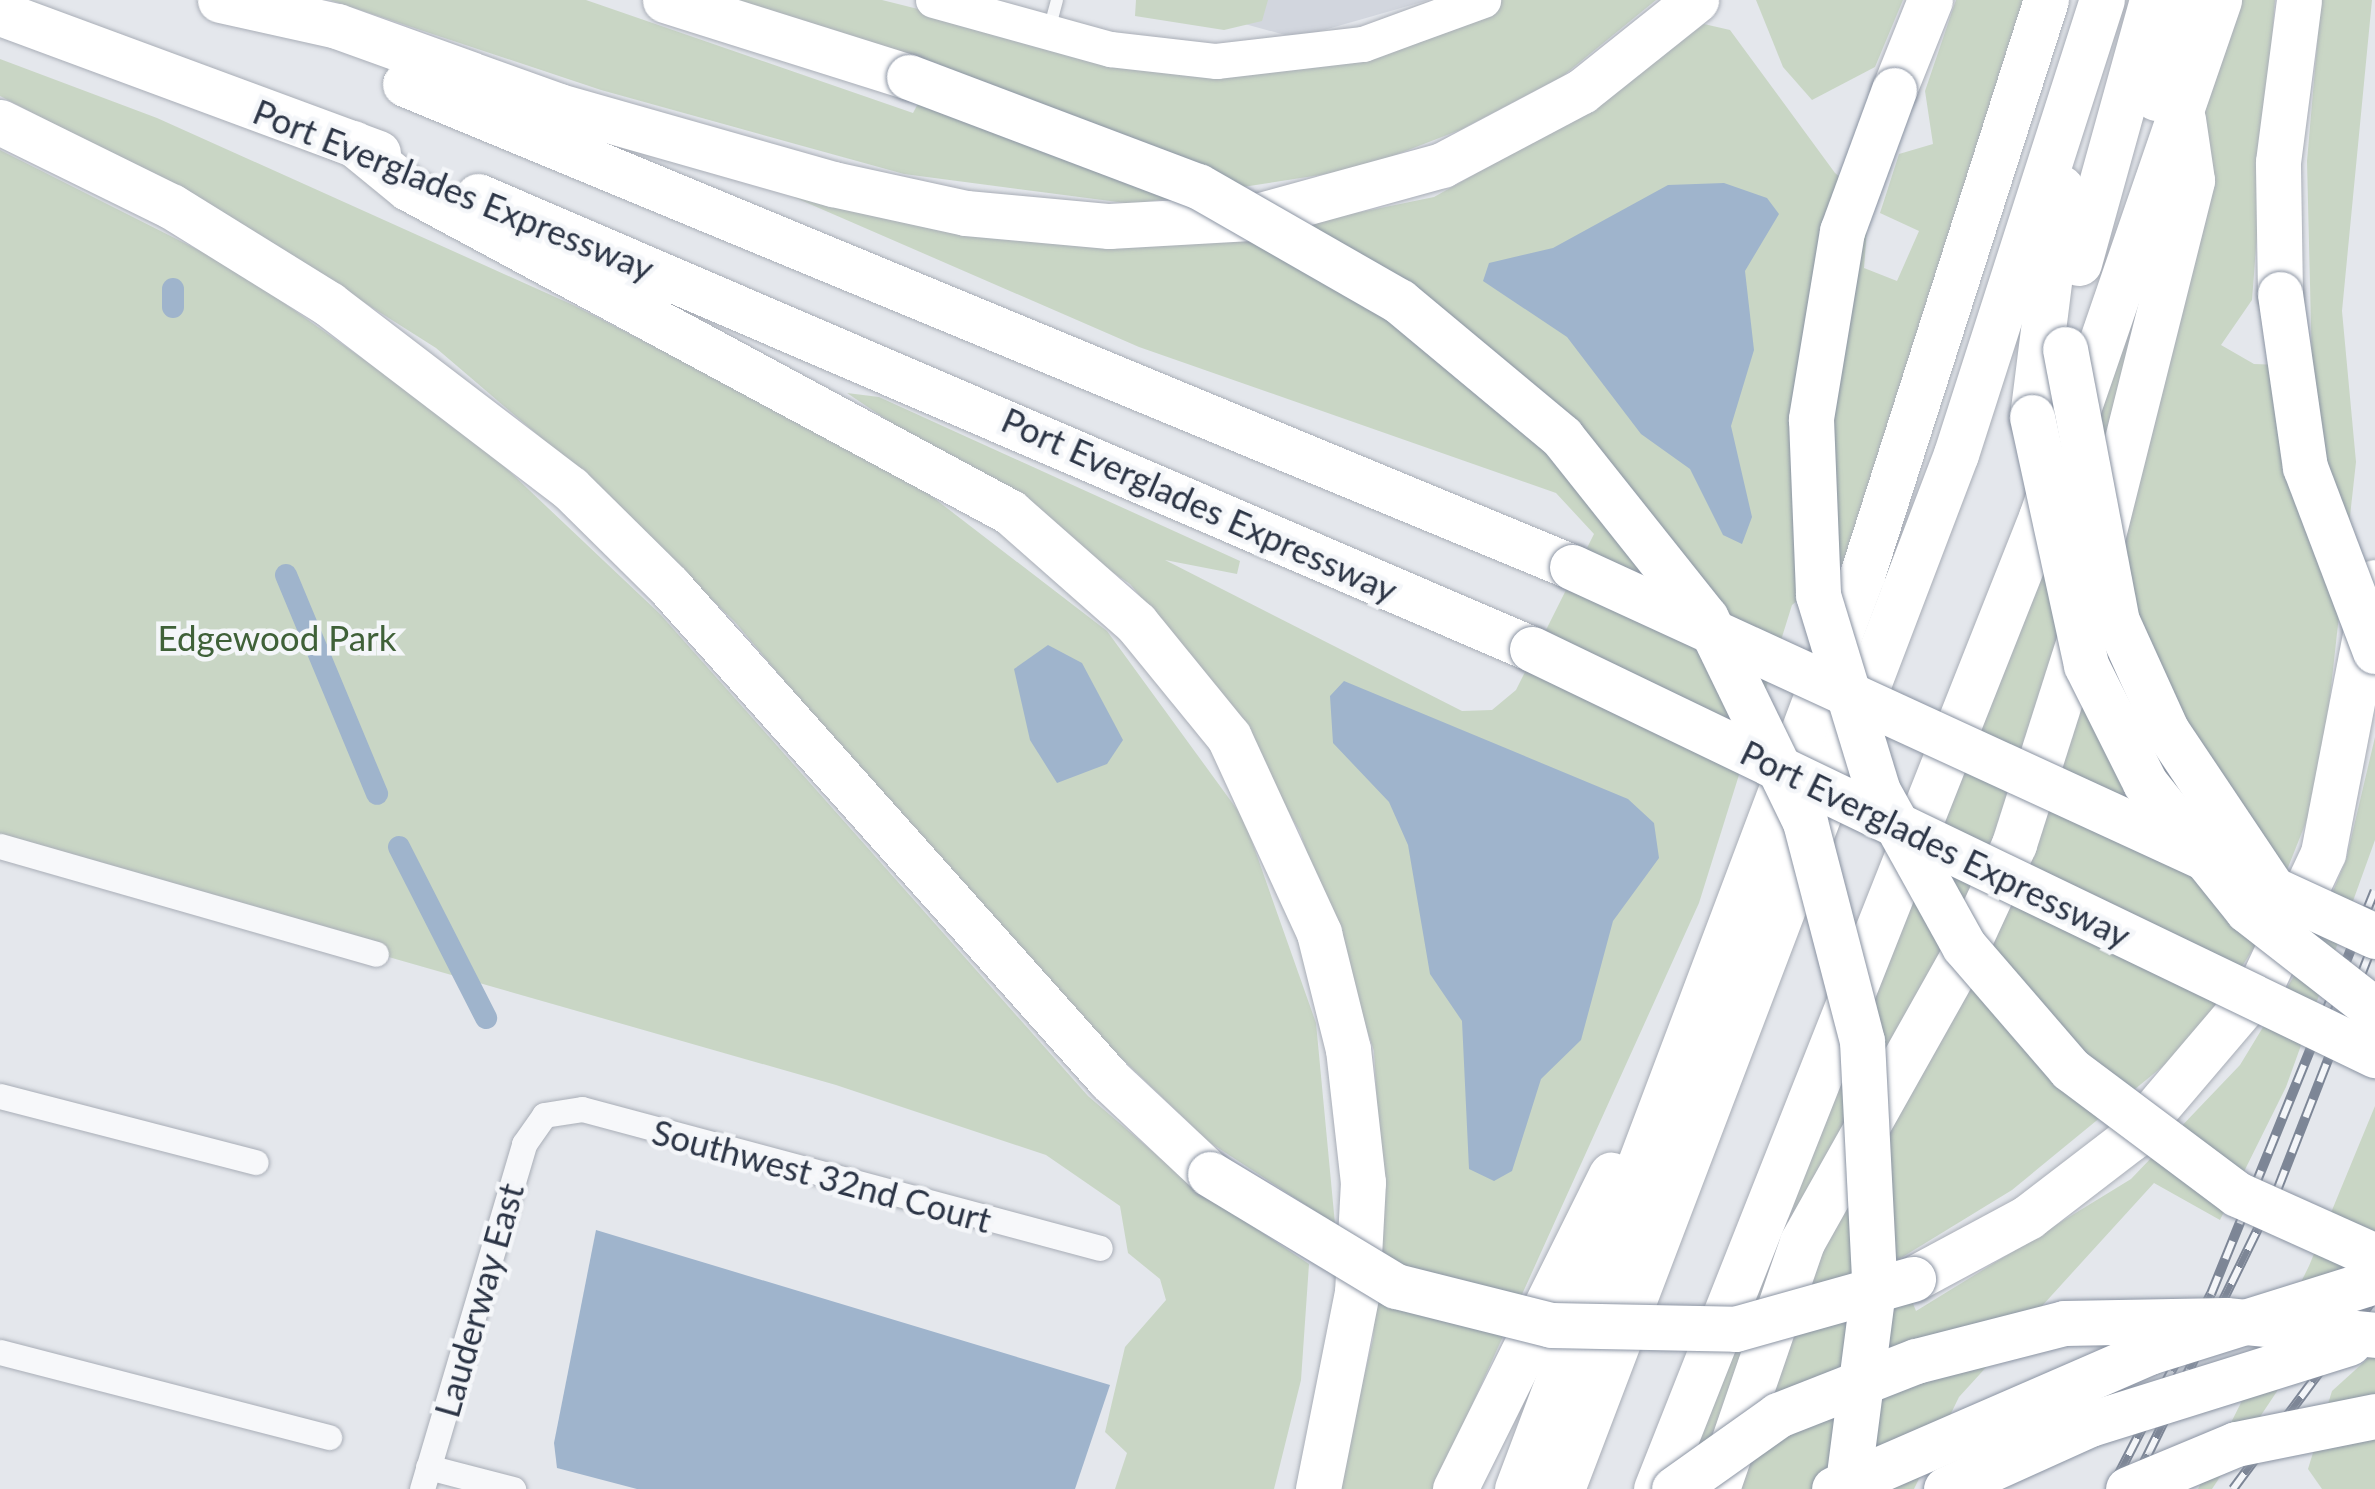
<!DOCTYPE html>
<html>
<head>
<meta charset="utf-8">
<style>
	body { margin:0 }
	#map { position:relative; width:2375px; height:1489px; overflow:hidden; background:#e4e7ec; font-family:Lato,sans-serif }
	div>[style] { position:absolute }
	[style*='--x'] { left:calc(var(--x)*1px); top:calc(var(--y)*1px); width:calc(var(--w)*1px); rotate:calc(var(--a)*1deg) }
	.built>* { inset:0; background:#d2d6de }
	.green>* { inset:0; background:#c9d6c5 }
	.water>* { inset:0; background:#9fb4cc }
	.canal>* { height:22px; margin:-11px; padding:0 11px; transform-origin:11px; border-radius:11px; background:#9fb4cc }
	.roads { filter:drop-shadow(0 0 2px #a9aeb7) drop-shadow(0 0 2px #a9aeb7) }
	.lane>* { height:12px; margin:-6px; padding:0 6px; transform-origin:6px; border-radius:6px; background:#f7f8fa }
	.street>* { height:25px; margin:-12.5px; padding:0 12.5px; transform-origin:12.5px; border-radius:12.5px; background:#f7f8fa }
	.secondary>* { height:35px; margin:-17.5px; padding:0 17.5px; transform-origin:17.5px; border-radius:17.5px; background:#fff }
	.highway>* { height:45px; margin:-22.5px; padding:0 22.5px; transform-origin:22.5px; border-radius:22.5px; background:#fff }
	.rail>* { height:10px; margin-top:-5px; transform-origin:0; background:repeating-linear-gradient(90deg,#f4f6f9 0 19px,#7d8696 0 38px); box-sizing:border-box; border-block:2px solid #7d8696 }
	.bridges { filter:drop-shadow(0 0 2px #8b94a3) drop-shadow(0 0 2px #8b94a3) }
	.highway-bridge>* { height:45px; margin:-22.5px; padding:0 22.5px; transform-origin:22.5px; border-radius:22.5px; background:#fff }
	span { translate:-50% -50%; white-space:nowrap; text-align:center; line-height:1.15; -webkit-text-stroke:9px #f4f6f9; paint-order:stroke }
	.street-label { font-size:35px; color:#2b3445 }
	.park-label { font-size:35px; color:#3f6138 }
</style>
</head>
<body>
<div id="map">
	<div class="built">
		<i style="clip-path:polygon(1158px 0,1429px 0,1296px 38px)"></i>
	</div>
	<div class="green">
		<i style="clip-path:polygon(330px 0,586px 0,913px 113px,939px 64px,734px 0,882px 0,1162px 70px,1268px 73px,1398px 47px,1494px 0,1656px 0,1563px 76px,1460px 130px,1359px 169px,1133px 204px,904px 174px,601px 90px)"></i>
		<i style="clip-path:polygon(1136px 0,1268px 0,1262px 21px,1224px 30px,1135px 16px)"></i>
		<i style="clip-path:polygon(1756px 0,1903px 0,1875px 67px,1812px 100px,1783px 67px)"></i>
		<i style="clip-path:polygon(1956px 0,2041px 0,1846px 561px,1792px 605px,1699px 903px,1434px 1489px,1337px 1489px,1373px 1339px,1382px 1196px,1374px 1051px,1300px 832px,1219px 691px,1130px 584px,847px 393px,879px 397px,1240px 561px,1237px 574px,1165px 560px,1462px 711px,1492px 710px,1516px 690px,1594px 534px,1556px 493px,1139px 347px,766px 185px,1327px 219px,1434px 197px,1599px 105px,1704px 24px,1730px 30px,1835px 173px,1869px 202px,1864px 268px,1897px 281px,1919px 231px,1880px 213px,1899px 154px,1933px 144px,1925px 91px)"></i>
		<i style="clip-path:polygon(2241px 0,2275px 0,2252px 300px,2221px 345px,2254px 364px,2312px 366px,2307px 161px,2321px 0,2372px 0,2342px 311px,2356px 462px,2320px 787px,2260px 938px,2196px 1039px,2012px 1190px,1896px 1261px,1916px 1311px,2131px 1179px,2240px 1065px,2305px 958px,2346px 860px,2375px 737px,2375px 840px,2286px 1087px,2220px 1220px,2154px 1183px,1959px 1397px,1914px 1489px,1680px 1489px,2089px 430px)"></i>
		<i style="clip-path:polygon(0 59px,157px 118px,573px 305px,900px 472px,1107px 631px,1244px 819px,1316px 1023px,1335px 1224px,1209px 1142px,1015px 956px,735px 622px,573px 465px,436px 348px,209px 204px,0 96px)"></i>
		<i style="clip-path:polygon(0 150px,236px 269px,472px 436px,660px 614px,1088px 1096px,1195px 1188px,1309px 1264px,1301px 1380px,1274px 1489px,1115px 1489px,1127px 1453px,1105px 1432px,1125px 1347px,1166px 1300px,1160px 1279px,1128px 1253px,1120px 1206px,1046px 1155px,836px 1085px,0 846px)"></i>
		<i style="clip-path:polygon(2375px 1106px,2375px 1244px,2212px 1489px,2198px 1489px,2309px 1266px)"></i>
		<i style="clip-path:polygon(2375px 1352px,2375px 1489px,2322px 1489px,2308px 1469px,2332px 1391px)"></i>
	</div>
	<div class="water">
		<i style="clip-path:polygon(1724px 183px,1767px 198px,1779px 214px,1745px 271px,1754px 350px,1731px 426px,1752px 517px,1742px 544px,1723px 535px,1690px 469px,1641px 434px,1567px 337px,1483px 281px,1489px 263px,1553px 248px,1668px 185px)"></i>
		<i style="clip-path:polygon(1048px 645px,1082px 663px,1123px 740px,1107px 764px,1057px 783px,1030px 740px,1014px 669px)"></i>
		<i style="clip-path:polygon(1344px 681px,1628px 799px,1654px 823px,1659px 858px,1613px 921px,1581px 1040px,1541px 1079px,1512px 1171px,1494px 1181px,1469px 1169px,1462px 1021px,1430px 974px,1408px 845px,1389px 802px,1333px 743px,1330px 696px)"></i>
		<i style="clip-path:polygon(596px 1230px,1110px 1385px,1075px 1489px,637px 1489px,557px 1468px,554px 1443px)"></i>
	</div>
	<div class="canal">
		<i style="--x:173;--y:307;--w:18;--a:-90"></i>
		<i style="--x:286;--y:575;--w:237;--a:67.4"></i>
		<i style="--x:399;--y:847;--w:192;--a:63"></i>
	</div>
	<div class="roads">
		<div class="lane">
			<i style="--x:1049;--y:30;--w:31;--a:-75"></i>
		</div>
		<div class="street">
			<i style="--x:0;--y:846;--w:391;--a:16"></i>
			<i style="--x:0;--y:1096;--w:264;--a:14.5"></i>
			<i style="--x:0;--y:1352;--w:340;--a:14.5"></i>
			<i style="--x:428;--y:1467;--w:88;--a:14.5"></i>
			<i style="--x:422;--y:1489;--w:360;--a:-73.5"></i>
			<i style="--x:524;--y:1144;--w:35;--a:-55"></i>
			<i style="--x:544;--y:1115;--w:38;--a:-9"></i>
			<i style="--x:582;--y:1109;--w:536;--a:15.02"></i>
		</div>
		<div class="secondary">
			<i style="--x:933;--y:0;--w:184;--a:15.5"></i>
			<i style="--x:1110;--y:49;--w:107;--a:6.5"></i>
			<i style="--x:1216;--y:61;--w:148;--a:-6.6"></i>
			<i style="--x:1363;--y:44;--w:128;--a:-20.1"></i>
		</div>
		<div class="highway">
			<i style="--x:220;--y:0;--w:120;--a:12.5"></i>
			<i style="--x:337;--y:26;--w:236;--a:19.8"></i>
			<i style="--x:559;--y:106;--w:285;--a:15.9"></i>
			<i style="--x:833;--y:184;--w:136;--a:12.3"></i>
			<i style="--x:966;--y:213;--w:144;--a:5.2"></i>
			<i style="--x:1109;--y:226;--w:141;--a:-3.2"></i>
			<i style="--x:1250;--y:218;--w:199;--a:-15.4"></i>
			<i style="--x:1442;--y:165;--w:158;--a:-27.9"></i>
			<i style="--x:1582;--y:91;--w:146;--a:-38.6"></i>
			<i style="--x:665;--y:0;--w:256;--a:17.5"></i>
			<i style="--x:0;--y:13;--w:403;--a:20.3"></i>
			<i style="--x:405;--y:84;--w:1263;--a:22.48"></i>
			<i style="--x:1894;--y:90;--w:97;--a:-68.2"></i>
			<i style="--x:2156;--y:98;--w:102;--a:-73.5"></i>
			<i style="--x:0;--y:122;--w:191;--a:26.2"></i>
			<i style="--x:171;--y:206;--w:186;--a:31.8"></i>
			<i style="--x:329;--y:304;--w:303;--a:37.4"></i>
			<i style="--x:570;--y:488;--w:139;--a:44.7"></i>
			<i style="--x:669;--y:586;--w:662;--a:48.24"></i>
			<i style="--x:1110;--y:1080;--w:137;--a:43.2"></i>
			<i style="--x:353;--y:143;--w:71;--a:39.3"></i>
			<i style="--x:408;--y:188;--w:684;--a:28.29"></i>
			<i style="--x:1010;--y:512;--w:168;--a:41.4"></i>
			<i style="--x:1136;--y:623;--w:147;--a:50.8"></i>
			<i style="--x:1229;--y:737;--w:216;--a:65.3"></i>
			<i style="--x:1319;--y:933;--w:120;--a:76"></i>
			<i style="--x:1348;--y:1049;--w:134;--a:83.6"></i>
			<i style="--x:1363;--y:1182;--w:110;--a:93.1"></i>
			<i style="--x:1357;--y:1292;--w:201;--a:101.2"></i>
			<i style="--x:478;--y:196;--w:1147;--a:23.26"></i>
			<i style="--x:2079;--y:263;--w:273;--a:-74.5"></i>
			<i style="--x:2280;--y:294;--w:132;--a:-90.9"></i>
			<i style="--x:2278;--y:162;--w:163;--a:-82.6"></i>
			<i style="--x:2032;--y:417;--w:231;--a:-82.8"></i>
			<i style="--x:2101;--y:543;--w:374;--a:-75.9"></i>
			<i style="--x:2192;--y:180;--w:62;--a:-98.4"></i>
			<i style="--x:1913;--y:1279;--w:131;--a:-28.3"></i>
			<i style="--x:2028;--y:1217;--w:130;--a:-37.5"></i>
			<i style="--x:2131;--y:1138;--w:201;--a:-49.6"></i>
			<i style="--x:2261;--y:985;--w:146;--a:-64.8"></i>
			<i style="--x:2323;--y:853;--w:276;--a:-79.1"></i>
			<i style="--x:1455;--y:1489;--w:351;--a:-63.6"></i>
			<i style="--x:1517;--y:1489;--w:977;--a:-69.32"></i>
			<i style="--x:1862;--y:575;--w:604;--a:-72.26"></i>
			<i style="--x:1562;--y:1489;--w:1107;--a:-69.16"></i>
			<i style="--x:1956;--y:454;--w:477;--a:-72.2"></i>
			<i style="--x:1656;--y:1489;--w:1045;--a:-68.39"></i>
			<i style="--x:2041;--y:517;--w:547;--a:-71"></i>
			<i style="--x:1717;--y:1489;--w:261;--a:-71"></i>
			<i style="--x:1802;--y:1242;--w:322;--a:-60.7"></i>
			<i style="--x:1960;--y:961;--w:129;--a:-65.2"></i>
			<i style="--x:2014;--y:844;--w:230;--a:-72.3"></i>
		</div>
	</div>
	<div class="rail">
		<i style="--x:2111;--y:1489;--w:219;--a:-62.9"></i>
		<i style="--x:2211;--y:1294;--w:435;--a:-67.9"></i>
		<i style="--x:2131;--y:1489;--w:335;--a:-64"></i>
		<i style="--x:2278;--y:1188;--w:267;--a:-68.7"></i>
		<i style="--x:2233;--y:1489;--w:239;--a:-53.5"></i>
	</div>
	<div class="bridges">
		<div class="highway-bridge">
			<i style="--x:909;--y:77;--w:309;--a:20.7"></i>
			<i style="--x:1198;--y:186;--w:232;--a:29.8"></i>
			<i style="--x:1399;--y:301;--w:212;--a:39.8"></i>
			<i style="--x:1562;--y:437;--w:231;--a:51.5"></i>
			<i style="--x:1706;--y:618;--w:227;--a:64.1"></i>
			<i style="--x:1805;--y:822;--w:226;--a:75.4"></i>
			<i style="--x:1862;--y:1041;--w:241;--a:87.1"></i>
			<i style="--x:1874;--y:1282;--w:209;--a:97.4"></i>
			<i style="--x:1894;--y:90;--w:150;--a:110.2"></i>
			<i style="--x:1842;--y:231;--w:191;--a:99.4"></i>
			<i style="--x:1811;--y:419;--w:176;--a:87.7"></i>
			<i style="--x:1818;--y:595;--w:205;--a:73"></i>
			<i style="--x:1878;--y:791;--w:177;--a:61"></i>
			<i style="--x:1964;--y:946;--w:162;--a:49.2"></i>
			<i style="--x:2070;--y:1069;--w:209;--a:36.8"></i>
			<i style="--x:2237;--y:1194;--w:151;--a:24.2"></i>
			<i style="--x:2280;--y:294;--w:175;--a:81.8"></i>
			<i style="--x:2305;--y:467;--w:197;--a:69.2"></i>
			<i style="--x:2065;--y:349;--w:277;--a:79.2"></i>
			<i style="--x:2117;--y:621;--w:121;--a:65.6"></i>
			<i style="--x:2167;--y:731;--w:189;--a:56.2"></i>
			<i style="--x:2032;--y:417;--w:254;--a:77.7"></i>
			<i style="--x:2086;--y:665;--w:132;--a:63.4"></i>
			<i style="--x:2145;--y:783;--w:163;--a:51.2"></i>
			<i style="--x:2247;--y:910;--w:162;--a:38"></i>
			<i style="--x:1572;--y:567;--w:884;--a:24.68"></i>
			<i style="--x:1532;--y:649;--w:936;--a:25.72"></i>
			<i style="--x:1210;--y:1174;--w:217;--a:31.1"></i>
			<i style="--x:1396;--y:1286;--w:160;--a:14.1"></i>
			<i style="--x:1551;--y:1325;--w:184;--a:1.2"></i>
			<i style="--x:1735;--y:1329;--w:185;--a:-15.7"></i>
			<i style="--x:1674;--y:1489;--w:128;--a:-35.4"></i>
			<i style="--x:1778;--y:1415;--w:148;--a:-21.4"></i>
			<i style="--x:1916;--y:1361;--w:153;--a:-14.4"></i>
			<i style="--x:2064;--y:1323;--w:162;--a:-1.1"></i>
			<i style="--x:2226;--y:1320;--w:150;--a:5.7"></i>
			<i style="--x:1834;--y:1489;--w:344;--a:-23.5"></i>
			<i style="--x:2149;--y:1352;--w:237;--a:-17.4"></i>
			<i style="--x:1946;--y:1489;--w:158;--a:-24.3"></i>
			<i style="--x:2090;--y:1424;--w:271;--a:-17.4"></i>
			<i style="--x:2128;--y:1489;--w:117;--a:-22.6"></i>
			<i style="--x:2236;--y:1444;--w:142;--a:-11.4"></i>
		</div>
	</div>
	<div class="street-label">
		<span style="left:454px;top:189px;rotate:22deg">Port Everglades Expressway</span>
		<span style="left:1200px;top:504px;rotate:24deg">Port Everglades Expressway</span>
		<span style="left:1936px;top:843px;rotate:26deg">Port Everglades Expressway</span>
		<span style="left:822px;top:1175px;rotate:15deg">Southwest 32nd Court</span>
		<span style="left:478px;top:1300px;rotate:-74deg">Lauderway East</span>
	</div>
	<div class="park-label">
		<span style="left:277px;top:637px">Edgewood Park</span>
	</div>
</div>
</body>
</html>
